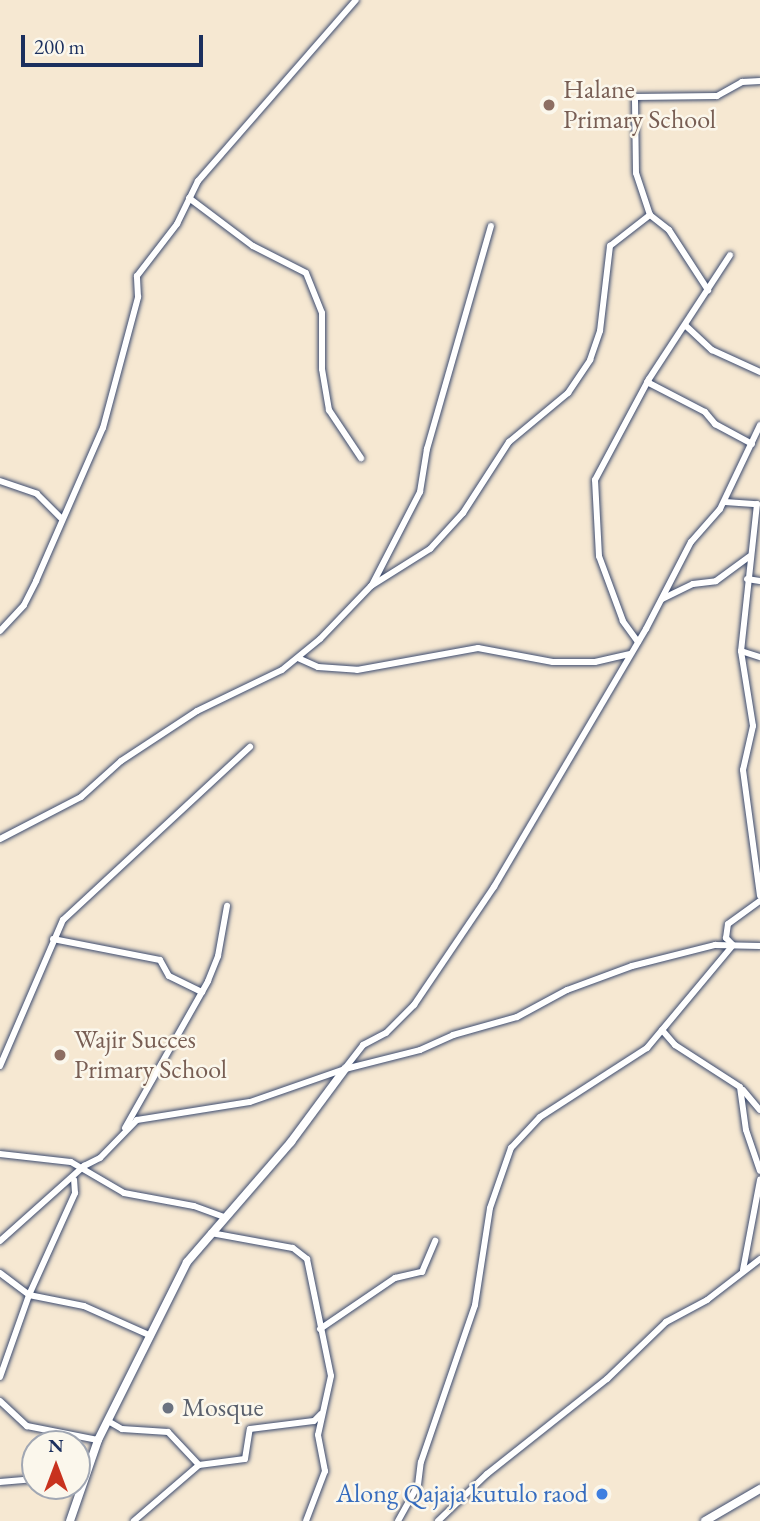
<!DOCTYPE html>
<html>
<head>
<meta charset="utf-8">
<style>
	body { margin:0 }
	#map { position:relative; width:760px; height:1521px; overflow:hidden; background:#f6e8d2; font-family:"EB Garamond",serif }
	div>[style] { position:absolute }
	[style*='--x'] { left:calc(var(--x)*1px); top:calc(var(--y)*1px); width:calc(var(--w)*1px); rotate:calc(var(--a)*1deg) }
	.roads { filter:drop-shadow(0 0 2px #3c4b6f) drop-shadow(0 0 2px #3c4b6f) }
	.street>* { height:6px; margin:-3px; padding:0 3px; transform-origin:3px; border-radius:3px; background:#fff }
	.secondary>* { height:8px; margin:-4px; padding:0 4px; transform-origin:4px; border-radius:4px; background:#fff }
	.dots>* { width:19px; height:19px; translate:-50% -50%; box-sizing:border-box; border:4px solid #fbf7ec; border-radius:50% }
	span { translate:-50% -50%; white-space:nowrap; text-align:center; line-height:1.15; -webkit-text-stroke:5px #fbf7ec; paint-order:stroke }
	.education-label { font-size:26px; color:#785e54 }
	.left { translate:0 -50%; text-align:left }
	.worship-label { font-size:26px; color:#5b616d }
	.shop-label { font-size:26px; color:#366cbe }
	.right { translate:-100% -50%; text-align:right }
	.north { position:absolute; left:21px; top:1430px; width:70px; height:70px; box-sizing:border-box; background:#fbf7ec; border:2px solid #a1a7b3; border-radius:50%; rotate:0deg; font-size:19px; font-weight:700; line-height:28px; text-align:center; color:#1b2f5e }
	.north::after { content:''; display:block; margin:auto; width:24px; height:32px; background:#c8321e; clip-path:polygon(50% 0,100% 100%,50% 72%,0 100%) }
	.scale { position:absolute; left:21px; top:35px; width:182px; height:32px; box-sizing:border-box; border:4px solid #1b2f5e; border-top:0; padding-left:9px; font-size:21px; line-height:24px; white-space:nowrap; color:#1b2f5e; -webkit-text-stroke:5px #fbf7ec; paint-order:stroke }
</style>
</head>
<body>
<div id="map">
	<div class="roads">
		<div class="street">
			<i style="--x:189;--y:198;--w:80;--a:36.9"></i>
			<i style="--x:253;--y:246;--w:59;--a:27"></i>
			<i style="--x:306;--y:273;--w:43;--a:68.2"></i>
			<i style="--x:322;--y:313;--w:56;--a:90"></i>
			<i style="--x:322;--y:369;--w:42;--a:80.3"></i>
			<i style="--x:329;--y:410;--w:58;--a:56.3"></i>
			<i style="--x:650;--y:215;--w:24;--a:38"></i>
			<i style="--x:669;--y:230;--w:72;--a:57"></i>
			<i style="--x:685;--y:325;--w:37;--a:43"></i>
			<i style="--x:712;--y:350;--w:53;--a:24.6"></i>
			<i style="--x:647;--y:382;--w:65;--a:27.3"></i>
			<i style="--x:705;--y:412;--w:16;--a:50"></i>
			<i style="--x:715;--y:424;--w:42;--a:28.4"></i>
			<i style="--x:0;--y:481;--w:39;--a:19"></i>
			<i style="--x:37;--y:494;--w:34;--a:45"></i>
			<i style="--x:725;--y:502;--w:32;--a:4"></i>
			<i style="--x:757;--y:504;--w:148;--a:96.2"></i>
			<i style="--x:741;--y:651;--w:76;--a:80.9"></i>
			<i style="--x:753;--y:726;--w:45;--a:102.8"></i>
			<i style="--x:743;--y:770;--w:127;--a:82.3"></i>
			<i style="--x:747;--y:579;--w:13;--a:9"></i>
			<i style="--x:372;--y:585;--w:105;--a:-62.7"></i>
			<i style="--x:420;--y:492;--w:44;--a:-80.8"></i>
			<i style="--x:427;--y:449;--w:232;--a:-74"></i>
			<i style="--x:662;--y:599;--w:34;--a:-26"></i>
			<i style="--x:693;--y:584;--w:23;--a:-7"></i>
			<i style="--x:716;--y:581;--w:42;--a:-36.3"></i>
			<i style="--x:0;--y:631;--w:35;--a:-47"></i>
			<i style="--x:24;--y:605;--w:27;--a:-63"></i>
			<i style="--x:36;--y:581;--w:167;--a:-66.4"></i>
			<i style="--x:103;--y:428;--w:136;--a:-75"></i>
			<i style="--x:138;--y:297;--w:21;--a:-93"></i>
			<i style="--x:137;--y:276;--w:66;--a:-52.4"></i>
			<i style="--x:177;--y:224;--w:48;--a:-64"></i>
			<i style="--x:198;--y:181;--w:240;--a:-48.9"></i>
			<i style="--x:638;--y:642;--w:26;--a:-126"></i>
			<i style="--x:623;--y:621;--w:69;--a:-110.3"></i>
			<i style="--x:599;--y:556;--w:76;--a:-93"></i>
			<i style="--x:595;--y:480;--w:115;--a:-61.9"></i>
			<i style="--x:649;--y:379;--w:148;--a:-56.8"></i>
			<i style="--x:741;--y:651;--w:20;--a:18"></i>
			<i style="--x:298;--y:658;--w:22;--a:24"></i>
			<i style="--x:318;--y:667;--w:39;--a:4"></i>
			<i style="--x:357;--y:670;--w:123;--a:-10.3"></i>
			<i style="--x:478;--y:648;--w:76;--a:10.6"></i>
			<i style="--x:553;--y:662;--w:42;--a:0"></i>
			<i style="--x:595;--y:662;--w:36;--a:-13"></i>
			<i style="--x:0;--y:839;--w:91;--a:-27.4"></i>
			<i style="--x:81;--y:797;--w:54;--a:-42"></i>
			<i style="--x:121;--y:761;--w:91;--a:-33.3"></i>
			<i style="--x:197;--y:711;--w:94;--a:-25.8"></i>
			<i style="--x:282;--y:670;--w:49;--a:-39.2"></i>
			<i style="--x:320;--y:639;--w:74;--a:-46.1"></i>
			<i style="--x:371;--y:586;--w:70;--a:-32.1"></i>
			<i style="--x:430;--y:549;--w:49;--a:-47.5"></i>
			<i style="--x:463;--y:513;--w:85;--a:-57.1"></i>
			<i style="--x:509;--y:442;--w:77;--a:-39.7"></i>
			<i style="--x:568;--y:393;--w:40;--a:-56"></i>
			<i style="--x:590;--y:360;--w:31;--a:-71"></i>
			<i style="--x:600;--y:331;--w:86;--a:-83.3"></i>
			<i style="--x:610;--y:246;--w:51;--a:-37.8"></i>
			<i style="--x:650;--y:215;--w:44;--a:-108.4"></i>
			<i style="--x:636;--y:173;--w:76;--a:-90.8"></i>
			<i style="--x:635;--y:97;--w:82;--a:-0.7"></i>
			<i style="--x:717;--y:96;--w:29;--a:-29"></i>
			<i style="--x:742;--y:82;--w:18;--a:-3"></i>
			<i style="--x:53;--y:939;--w:109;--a:11.1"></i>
			<i style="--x:160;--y:960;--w:18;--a:61"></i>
			<i style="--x:169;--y:976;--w:37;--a:26"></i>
			<i style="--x:662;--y:1030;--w:20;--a:49"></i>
			<i style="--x:675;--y:1045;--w:77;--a:32.9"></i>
			<i style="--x:740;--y:1087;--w:43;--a:82.1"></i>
			<i style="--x:746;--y:1130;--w:43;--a:71.1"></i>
			<i style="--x:0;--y:1066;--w:159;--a:-66.7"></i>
			<i style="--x:63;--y:920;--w:255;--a:-42.8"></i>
			<i style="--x:346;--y:1067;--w:28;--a:-52"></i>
			<i style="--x:363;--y:1045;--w:26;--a:-28"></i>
			<i style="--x:386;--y:1033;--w:40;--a:-45"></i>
			<i style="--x:414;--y:1005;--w:143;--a:-55.9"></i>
			<i style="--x:494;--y:887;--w:299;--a:-59.5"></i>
			<i style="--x:646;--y:629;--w:98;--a:-62.7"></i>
			<i style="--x:691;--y:542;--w:44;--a:-48.7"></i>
			<i style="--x:720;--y:509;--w:93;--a:-64.5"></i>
			<i style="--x:743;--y:1090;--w:26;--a:50"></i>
			<i style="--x:125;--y:1128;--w:169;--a:-60.5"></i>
			<i style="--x:208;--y:981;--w:27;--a:-68"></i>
			<i style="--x:218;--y:956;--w:51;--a:-79.8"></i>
			<i style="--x:0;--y:1154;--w:71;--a:6.4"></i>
			<i style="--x:71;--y:1162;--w:61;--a:30.3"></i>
			<i style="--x:124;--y:1193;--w:71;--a:10.5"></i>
			<i style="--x:194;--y:1206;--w:32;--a:20"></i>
			<i style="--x:211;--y:1233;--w:83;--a:10.4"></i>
			<i style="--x:293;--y:1248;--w:18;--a:38"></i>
			<i style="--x:307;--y:1259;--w:119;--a:78.4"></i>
			<i style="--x:331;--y:1376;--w:60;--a:102.4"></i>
			<i style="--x:318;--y:1435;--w:37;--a:79"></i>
			<i style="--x:325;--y:1471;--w:53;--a:110.8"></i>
			<i style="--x:0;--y:1241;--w:113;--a:-41.8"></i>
			<i style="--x:84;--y:1166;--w:18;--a:-27"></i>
			<i style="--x:100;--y:1158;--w:53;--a:-45.8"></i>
			<i style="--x:137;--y:1120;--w:114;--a:-9.1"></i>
			<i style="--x:250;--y:1102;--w:101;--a:-19.2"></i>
			<i style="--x:345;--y:1069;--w:77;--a:-14.2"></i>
			<i style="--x:420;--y:1050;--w:36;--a:-24"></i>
			<i style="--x:453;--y:1035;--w:66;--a:-15.7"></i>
			<i style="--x:517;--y:1017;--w:57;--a:-28.4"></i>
			<i style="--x:567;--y:990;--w:69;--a:-20.3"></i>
			<i style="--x:632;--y:966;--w:86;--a:-14.2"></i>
			<i style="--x:715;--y:945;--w:45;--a:1.3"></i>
			<i style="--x:743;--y:1270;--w:92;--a:-79.3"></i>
			<i style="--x:0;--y:1273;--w:36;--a:37"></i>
			<i style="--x:29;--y:1295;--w:56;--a:11.3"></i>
			<i style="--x:84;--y:1306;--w:73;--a:24.1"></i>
			<i style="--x:320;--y:1329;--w:91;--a:-34.2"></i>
			<i style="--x:395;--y:1278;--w:28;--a:-13"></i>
			<i style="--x:422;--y:1272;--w:34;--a:-67"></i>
			<i style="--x:0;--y:1377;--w:87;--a:-70.5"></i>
			<i style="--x:29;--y:1295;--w:112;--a:-65.7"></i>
			<i style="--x:75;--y:1193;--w:13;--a:-94"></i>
			<i style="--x:0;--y:1401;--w:37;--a:43"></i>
			<i style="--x:27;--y:1426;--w:72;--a:11.2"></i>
			<i style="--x:108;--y:1421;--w:16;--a:30"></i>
			<i style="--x:122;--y:1429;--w:46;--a:3.7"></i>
			<i style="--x:168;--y:1432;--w:45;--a:46.8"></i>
			<i style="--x:199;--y:1465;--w:86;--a:139.3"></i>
			<i style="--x:199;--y:1465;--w:46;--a:-7.4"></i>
			<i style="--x:245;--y:1459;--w:30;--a:-81"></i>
			<i style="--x:250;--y:1429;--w:64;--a:-7.1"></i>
			<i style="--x:314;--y:1421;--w:10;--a:-45"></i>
			<i style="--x:0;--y:1482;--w:35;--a:-5"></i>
			<i style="--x:398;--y:1521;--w:41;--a:-60.9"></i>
			<i style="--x:418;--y:1485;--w:23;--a:-83"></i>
			<i style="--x:421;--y:1462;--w:166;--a:-71"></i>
			<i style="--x:475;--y:1305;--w:98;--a:-81.2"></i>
			<i style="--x:490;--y:1208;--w:64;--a:-70.7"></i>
			<i style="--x:511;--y:1148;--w:42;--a:-46.9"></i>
			<i style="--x:540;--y:1117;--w:127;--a:-32.8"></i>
			<i style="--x:647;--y:1048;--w:134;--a:-50.1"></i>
			<i style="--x:733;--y:945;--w:10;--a:-135"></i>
			<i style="--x:726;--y:938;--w:14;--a:-82"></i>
			<i style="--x:728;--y:924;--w:39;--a:-36"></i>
			<i style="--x:438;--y:1521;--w:68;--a:-43.8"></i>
			<i style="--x:487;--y:1474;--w:153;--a:-38.4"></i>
			<i style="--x:607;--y:1379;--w:82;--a:-44"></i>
			<i style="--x:666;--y:1322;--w:47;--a:-28.2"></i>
			<i style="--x:707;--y:1300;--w:67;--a:-37.7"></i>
		</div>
		<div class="secondary">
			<i style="--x:70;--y:1521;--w:86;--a:-70.9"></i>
			<i style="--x:98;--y:1440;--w:199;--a:-63.4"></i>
			<i style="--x:187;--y:1262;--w:159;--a:-49.1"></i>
			<i style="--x:291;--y:1142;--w:91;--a:-53.5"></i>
			<i style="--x:705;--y:1521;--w:64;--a:-30.2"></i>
		</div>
	</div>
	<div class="dots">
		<i style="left:549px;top:105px;background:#8d6e63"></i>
		<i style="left:60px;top:1055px;background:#8d6e63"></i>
		<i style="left:168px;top:1408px;background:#6b7280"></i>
		<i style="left:602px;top:1494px;background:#3f7fe0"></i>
	</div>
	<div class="education-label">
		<span class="left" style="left:563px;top:105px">Halane<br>Primary School</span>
		<span class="left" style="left:74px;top:1055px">Wajir Succes<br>Primary School</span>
	</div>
	<div class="worship-label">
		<span class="left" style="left:182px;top:1408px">Mosque</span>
	</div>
	<div class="shop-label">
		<span class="right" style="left:588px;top:1494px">Along Qajaja kutulo raod</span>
	</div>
	<div class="north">N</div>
	<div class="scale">200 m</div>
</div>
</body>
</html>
